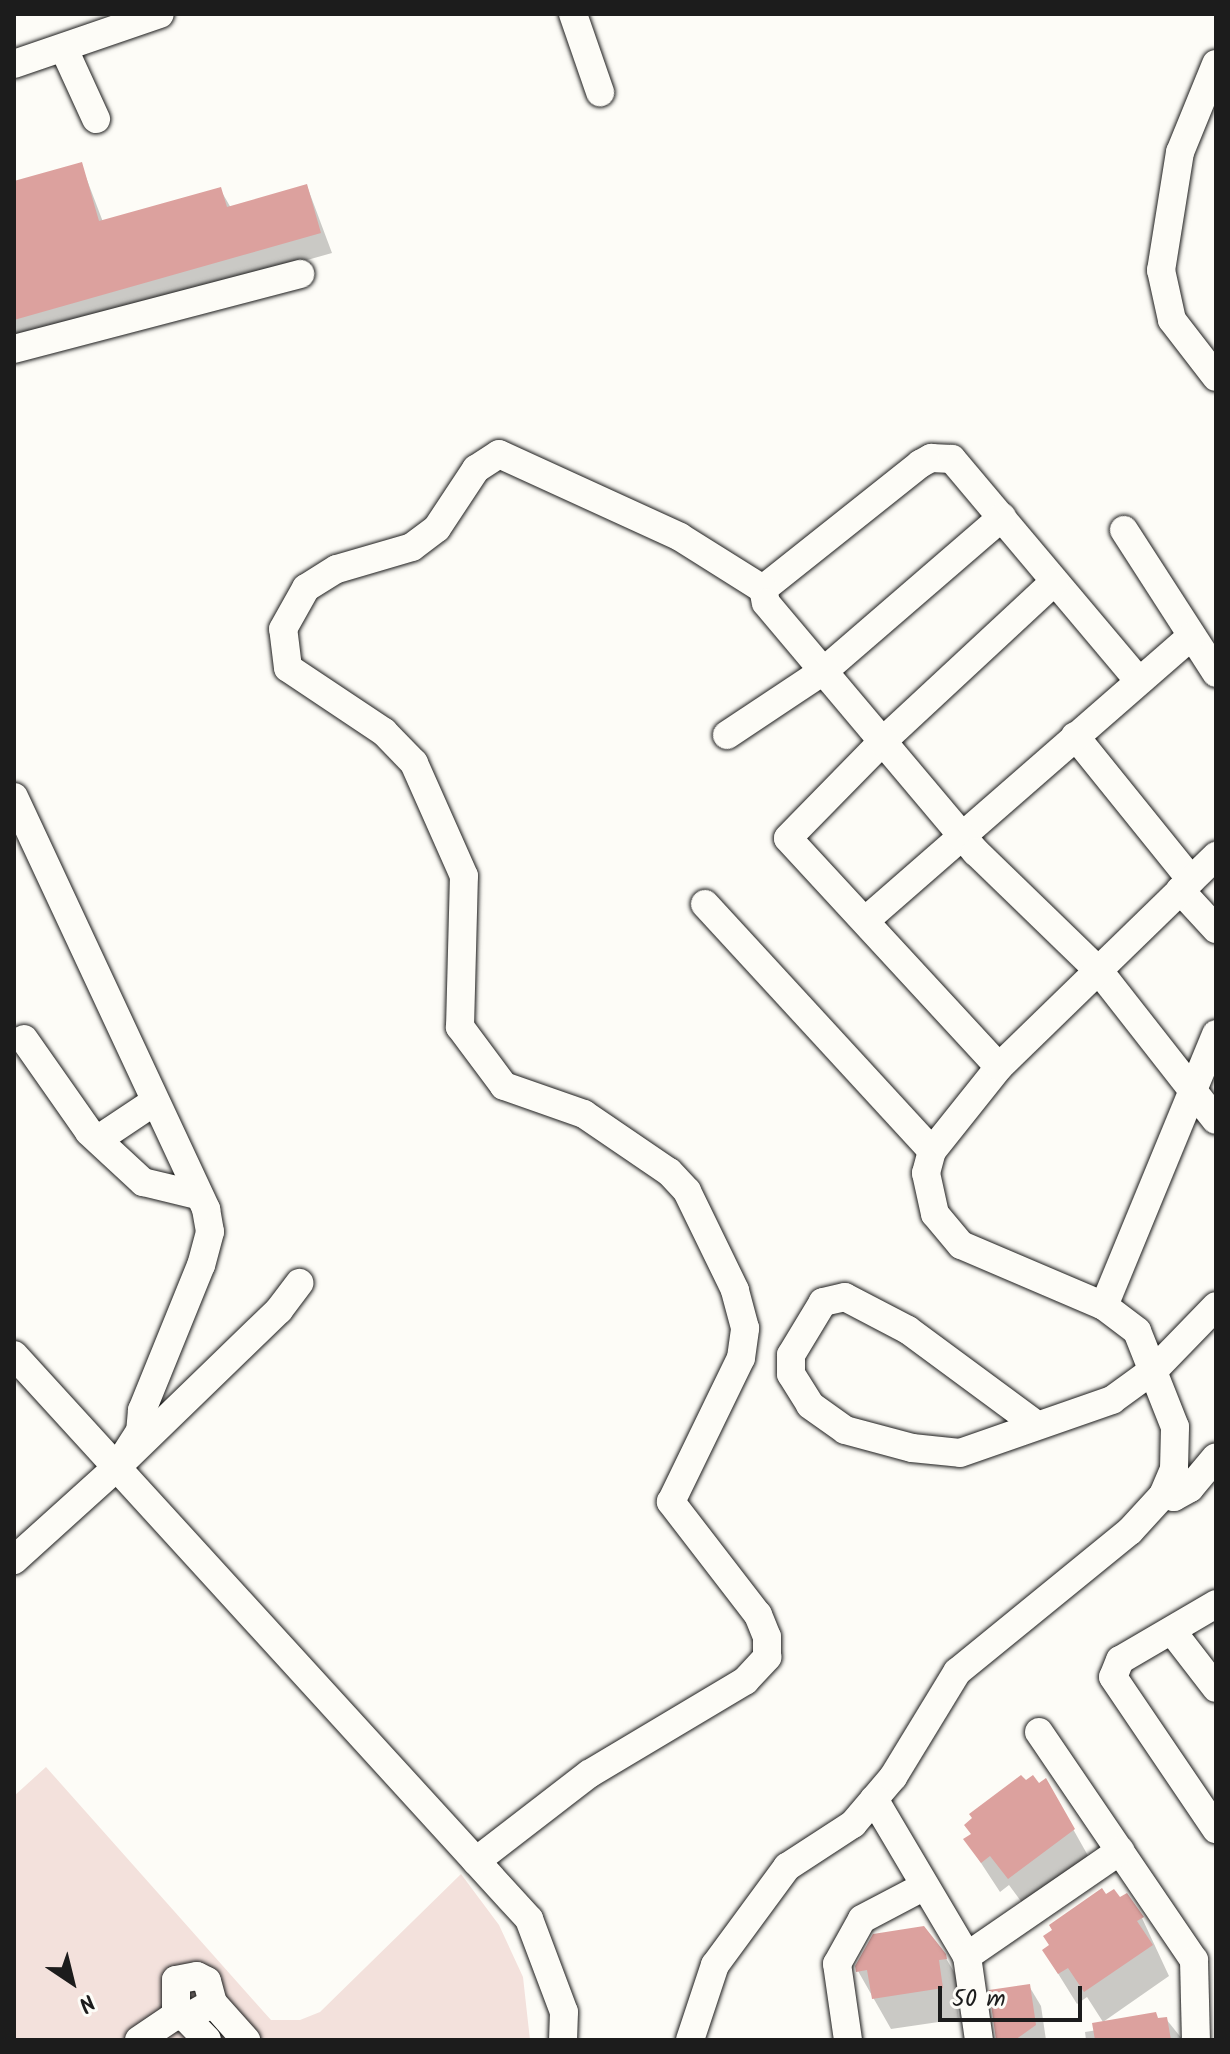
<!DOCTYPE html>
<html>
<head>
<meta charset="utf-8">
<style>
	body { margin:0 }
	#map { position:relative; width:1230px; height:2054px; overflow:hidden; background:#fdfcf7; font-family:Kalam,sans-serif }
	div>[style] { position:absolute }
	[style*='--x'] { left:calc(var(--x)*1px); top:calc(var(--y)*1px); width:calc(var(--w)*1px); rotate:calc(var(--a)*1deg) }
	.built>* { inset:0; background:#f3e1dc }
	.shadow>* { inset:0; background:#0003 }
	.building>* { inset:0; background:#dca19e }
	.roads { filter:drop-shadow(0 0 2px #1c1c1c) drop-shadow(0 0 2px #1c1c1c) }
	.minor>* { height:28px; margin:-14px; padding:0 14px; transform-origin:14px; border-radius:14px; background:#fdfcf7 }
	span { translate:-50% -50%; white-space:nowrap; text-align:center; line-height:1.15; -webkit-text-stroke:7px #fdfcf7; paint-order:stroke }
	.frame { position:absolute; inset:0; border:16px solid #1c1c1c; pointer-events:none }
	.north { position:absolute; left:32px; top:1942px; width:80px; height:80px; -webkit-text-stroke:6px #fdfcf7; paint-order:stroke; rotate:145deg; font-size:22px; font-weight:700; line-height:32px; text-align:center; color:#1c1c1c }
	.north::after { content:''; display:block; margin:auto; width:28px; height:36px; background:#1c1c1c; clip-path:polygon(50% 0,100% 100%,50% 72%,0 100%) }
	.scale { position:absolute; left:938px; top:1986px; width:144px; height:36px; box-sizing:border-box; border:4px solid #1c1c1c; border-top:0; padding-left:10px; font-size:24px; line-height:28px; white-space:nowrap; color:#1c1c1c; -webkit-text-stroke:6px #fdfcf7; paint-order:stroke }
</style>
</head>
<body>
<div id="map">
	<div class="built">
		<i style="clip-path:polygon(46px 1767px,271px 2020px,300px 2020px,320px 2012px,461px 1874px,499px 1925px,523px 1977px,530px 2040px,14px 2040px,14px 1796px)"></i>
	</div>
	<div class="shadow">
		<i style="clip-path:polygon(81px 164px,103px 222px,220px 189px,231px 208px,307px 186px,332px 253px,14px 343px,14px 183px)"></i>
		<i style="clip-path:polygon(1046px 1781px,1091px 1861px,1026px 1908px,1009px 1885px,1000px 1892px,966px 1840px)"></i>
		<i style="clip-path:polygon(1106px 1897px,1142px 1918px,1169px 1976px,1103px 2022px,1087px 1997px,1077px 2004px,1044px 1951px)"></i>
		<i style="clip-path:polygon(944px 1955px,963px 1987px,955px 1991px,959px 2019px,891px 2029px,858px 1971px)"></i>
		<i style="clip-path:polygon(1029px 1986px,1041px 2006px,1046px 2040px,998px 2040px)"></i>
		<i style="clip-path:polygon(1166px 2019px,1183px 2040px,1086px 2040px,1085px 2032px)"></i>
	</div>
	<div class="building">
		<i style="clip-path:polygon(82px 162px,99px 221px,221px 187px,227px 207px,307px 184px,321px 233px,14px 320px,14px 181px)"></i>
		<i style="clip-path:polygon(1021px 1775px,1026px 1780px,1033px 1775px,1039px 1783px,1046px 1778px,1075px 1829px,1008px 1879px,990px 1856px,981px 1863px,963px 1839px,971px 1834px,964px 1825px,972px 1818px,969px 1814px)"></i>
		<i style="clip-path:polygon(1102px 1888px,1106px 1894px,1114px 1889px,1120px 1897px,1127px 1893px,1144px 1917px,1137px 1921px,1153px 1945px,1084px 1992px,1068px 1968px,1058px 1974px,1042px 1950px,1049px 1945px,1043px 1936px,1052px 1930px,1049px 1925px)"></i>
		<i style="clip-path:polygon(924px 1926px,946px 1954px,947px 1959px,939px 1960px,943px 1988px,872px 1999px,867px 1970px,856px 1972px,855px 1966px,873px 1934px)"></i>
		<i style="clip-path:polygon(1030px 1984px,1036px 2025px,1015px 2040px,996px 2040px,989px 1990px)"></i>
		<i style="clip-path:polygon(1156px 2012px,1158px 2018px,1167px 2017px,1171px 2040px,1095px 2040px,1092px 2023px)"></i>
	</div>
	<div class="roads">
		<div class="minor">
			<i style="--x:573;--y:14;--w:83;--a:70.9"></i>
			<i style="--x:64;--y:49;--w:77;--a:65.4"></i>
			<i style="--x:14;--y:64;--w:154;--a:-18.9"></i>
			<i style="--x:1216;--y:64;--w:95;--a:112.2"></i>
			<i style="--x:1180;--y:152;--w:120;--a:99.1"></i>
			<i style="--x:1161;--y:270;--w:51;--a:77.6"></i>
			<i style="--x:1172;--y:320;--w:72;--a:52.3"></i>
			<i style="--x:14;--y:349;--w:296;--a:-14.7"></i>
			<i style="--x:1124;--y:530;--w:170;--a:57.2"></i>
			<i style="--x:763;--y:589;--w:201;--a:-38.5"></i>
			<i style="--x:920;--y:464;--w:13;--a:-29"></i>
			<i style="--x:931;--y:458;--w:21;--a:3"></i>
			<i style="--x:952;--y:459;--w:287;--a:49.9"></i>
			<i style="--x:727;--y:735;--w:118;--a:-33.6"></i>
			<i style="--x:825;--y:670;--w:234;--a:-40.8"></i>
			<i style="--x:1075;--y:736;--w:185;--a:51.1"></i>
			<i style="--x:14;--y:797;--w:455;--a:65"></i>
			<i style="--x:206;--y:1209;--w:23;--a:80"></i>
			<i style="--x:210;--y:1232;--w:34;--a:105"></i>
			<i style="--x:201;--y:1265;--w:157;--a:112.1"></i>
			<i style="--x:142;--y:1410;--w:21;--a:95"></i>
			<i style="--x:140;--y:1431;--w:43;--a:122.6"></i>
			<i style="--x:117;--y:1467;--w:226;--a:-44.1"></i>
			<i style="--x:279;--y:1310;--w:34;--a:-53"></i>
			<i style="--x:1180;--y:890;--w:53;--a:47.3"></i>
			<i style="--x:705;--y:904;--w:335;--a:47.4"></i>
			<i style="--x:866;--y:920;--w:432;--a:-41.1"></i>
			<i style="--x:24;--y:1039;--w:113;--a:55"></i>
			<i style="--x:89;--y:1132;--w:74;--a:42.8"></i>
			<i style="--x:143;--y:1182;--w:56;--a:13.5"></i>
			<i style="--x:999;--y:1067;--w:311;--a:-132.7"></i>
			<i style="--x:788;--y:838;--w:137;--a:-45.6"></i>
			<i style="--x:884;--y:740;--w:232;--a:-42.9"></i>
			<i style="--x:100;--y:1138;--w:65;--a:-33.7"></i>
			<i style="--x:1104;--y:1306;--w:294;--a:-67.6"></i>
			<i style="--x:14;--y:1355;--w:764;--a:47.6"></i>
			<i style="--x:529;--y:1919;--w:99;--a:69.4"></i>
			<i style="--x:564;--y:2012;--w:28;--a:92"></i>
			<i style="--x:1034;--y:1423;--w:157;--a:-143.6"></i>
			<i style="--x:908;--y:1330;--w:71;--a:-152.4"></i>
			<i style="--x:845;--y:1297;--w:23;--a:167"></i>
			<i style="--x:823;--y:1302;--w:62;--a:121.1"></i>
			<i style="--x:791;--y:1355;--w:19;--a:90"></i>
			<i style="--x:791;--y:1374;--w:36;--a:58"></i>
			<i style="--x:810;--y:1405;--w:43;--a:35.5"></i>
			<i style="--x:845;--y:1430;--w:69;--a:15"></i>
			<i style="--x:912;--y:1448;--w:48;--a:5.9"></i>
			<i style="--x:960;--y:1453;--w:161;--a:-19.2"></i>
			<i style="--x:1112;--y:1400;--w:54;--a:-36"></i>
			<i style="--x:1156;--y:1368;--w:86;--a:-45.9"></i>
			<i style="--x:1163;--y:1495;--w:11;--a:10"></i>
			<i style="--x:1174;--y:1497;--w:18;--a:-29"></i>
			<i style="--x:1190;--y:1488;--w:40;--a:-50"></i>
			<i style="--x:14;--y:1560;--w:139;--a:-42.1"></i>
			<i style="--x:1216;--y:1604;--w:111;--a:149.7"></i>
			<i style="--x:1120;--y:1660;--w:18;--a:112"></i>
			<i style="--x:1113;--y:1677;--w:184;--a:55.9"></i>
			<i style="--x:1172;--y:1631;--w:72;--a:52.3"></i>
			<i style="--x:1039;--y:1732;--w:276;--a:55.8"></i>
			<i style="--x:1194;--y:1960;--w:80;--a:88.6"></i>
			<i style="--x:874;--y:1799;--w:182;--a:59.4"></i>
			<i style="--x:967;--y:1956;--w:85;--a:81.9"></i>
			<i style="--x:476;--y:1861;--w:143;--a:-37.6"></i>
			<i style="--x:589;--y:1774;--w:182;--a:-30.8"></i>
			<i style="--x:745;--y:1681;--w:33;--a:-47"></i>
			<i style="--x:767;--y:1657;--w:20;--a:-90"></i>
			<i style="--x:767;--y:1637;--w:24;--a:-112"></i>
			<i style="--x:758;--y:1615;--w:143;--a:-127.6"></i>
			<i style="--x:671;--y:1502;--w:160;--a:-64.1"></i>
			<i style="--x:741;--y:1358;--w:30;--a:-82"></i>
			<i style="--x:745;--y:1328;--w:39;--a:-105"></i>
			<i style="--x:735;--y:1290;--w:110;--a:-115.9"></i>
			<i style="--x:687;--y:1191;--w:26;--a:-133"></i>
			<i style="--x:669;--y:1172;--w:103;--a:-145.7"></i>
			<i style="--x:584;--y:1114;--w:85;--a:-160.7"></i>
			<i style="--x:504;--y:1086;--w:74;--a:-126.7"></i>
			<i style="--x:460;--y:1027;--w:151;--a:-88.5"></i>
			<i style="--x:464;--y:876;--w:124;--a:-113.9"></i>
			<i style="--x:414;--y:763;--w:43;--a:-134.1"></i>
			<i style="--x:384;--y:732;--w:115;--a:-146.3"></i>
			<i style="--x:288;--y:668;--w:39;--a:-97"></i>
			<i style="--x:283;--y:629;--w:47;--a:-60.7"></i>
			<i style="--x:306;--y:588;--w:36;--a:-32"></i>
			<i style="--x:337;--y:569;--w:78;--a:-16.3"></i>
			<i style="--x:412;--y:547;--w:31;--a:-37"></i>
			<i style="--x:437;--y:528;--w:71;--a:-56.5"></i>
			<i style="--x:476;--y:469;--w:27;--a:-33"></i>
			<i style="--x:499;--y:454;--w:199;--a:24.6"></i>
			<i style="--x:680;--y:537;--w:98;--a:32.1"></i>
			<i style="--x:763;--y:589;--w:14;--a:78"></i>
			<i style="--x:766;--y:603;--w:326;--a:49.9"></i>
			<i style="--x:976;--y:852;--w:171;--a:44.1"></i>
			<i style="--x:1099;--y:971;--w:189;--a:51.9"></i>
			<i style="--x:967;--y:1956;--w:186;--a:-34.5"></i>
			<i style="--x:213;--y:2003;--w:50;--a:48.3"></i>
			<i style="--x:176;--y:2015;--w:35;--a:-90"></i>
			<i style="--x:176;--y:1980;--w:21;--a:-11"></i>
			<i style="--x:197;--y:1976;--w:11;--a:27"></i>
			<i style="--x:207;--y:1981;--w:23;--a:75"></i>
			<i style="--x:213;--y:2003;--w:31;--a:151"></i>
			<i style="--x:139;--y:2040;--w:45;--a:-34"></i>
			<i style="--x:176;--y:2015;--w:10;--a:17"></i>
			<i style="--x:186;--y:2018;--w:30;--a:46"></i>
			<i style="--x:690;--y:2040;--w:79;--a:-71.6"></i>
			<i style="--x:715;--y:1965;--w:122;--a:-53.7"></i>
			<i style="--x:787;--y:1867;--w:79;--a:-33.1"></i>
			<i style="--x:853;--y:1824;--w:62;--a:-49.6"></i>
			<i style="--x:893;--y:1777;--w:123;--a:-58.6"></i>
			<i style="--x:957;--y:1672;--w:223;--a:-39.2"></i>
			<i style="--x:1130;--y:1531;--w:49;--a:-47.5"></i>
			<i style="--x:1163;--y:1495;--w:28;--a:-67"></i>
			<i style="--x:1174;--y:1469;--w:42;--a:-88.6"></i>
			<i style="--x:1175;--y:1427;--w:103;--a:-111.6"></i>
			<i style="--x:1137;--y:1331;--w:41;--a:-142.9"></i>
			<i style="--x:1104;--y:1306;--w:155;--a:-156.9"></i>
			<i style="--x:961;--y:1245;--w:40;--a:-130"></i>
			<i style="--x:935;--y:1214;--w:42;--a:-102.4"></i>
			<i style="--x:926;--y:1173;--w:23;--a:-75"></i>
			<i style="--x:932;--y:1151;--w:107;--a:-51.4"></i>
			<i style="--x:999;--y:1067;--w:303;--a:-44.2"></i>
			<i style="--x:848;--y:2040;--w:77;--a:-98.2"></i>
			<i style="--x:837;--y:1964;--w:51;--a:-60.9"></i>
			<i style="--x:862;--y:1919;--w:69;--a:-27.7"></i>
		</div>
	</div>
	<div class="frame"></div>
	<div class="north">N</div>
	<div class="scale">50 m</div>
</div>
</body>
</html>
